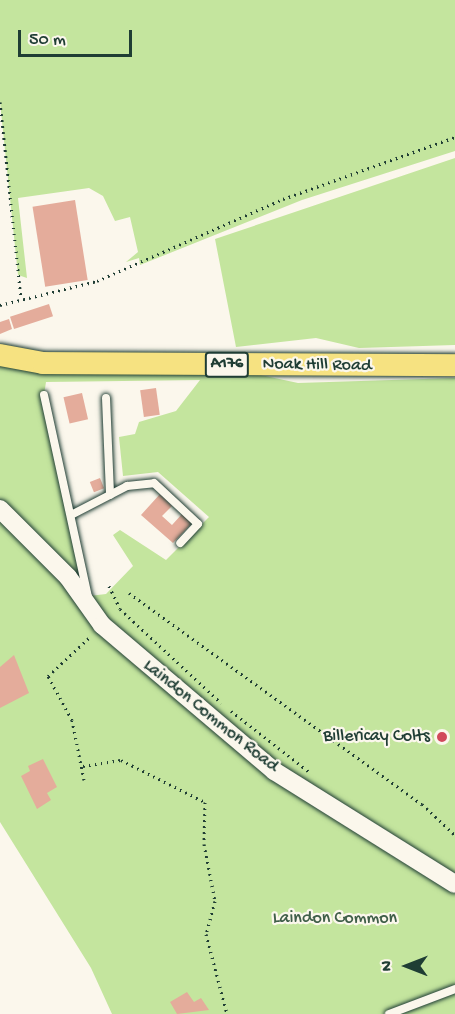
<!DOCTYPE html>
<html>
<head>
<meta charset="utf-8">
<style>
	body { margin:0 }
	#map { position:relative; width:455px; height:1014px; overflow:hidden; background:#fbf7ec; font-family:"Gochi Hand",sans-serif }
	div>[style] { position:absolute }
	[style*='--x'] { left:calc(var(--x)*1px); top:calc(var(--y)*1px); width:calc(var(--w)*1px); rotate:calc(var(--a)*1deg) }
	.green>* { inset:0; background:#c4e59e }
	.building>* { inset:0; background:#e4ac9b; transform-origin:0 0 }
	.path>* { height:3px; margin-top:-1.5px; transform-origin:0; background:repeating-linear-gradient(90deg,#1f3d34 0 1.5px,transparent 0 6px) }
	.roads { filter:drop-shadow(0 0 2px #1f3d34) drop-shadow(0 0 2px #1f3d34) }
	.service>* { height:8px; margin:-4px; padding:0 4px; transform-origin:4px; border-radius:4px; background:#fbf7ec }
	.tertiary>* { height:18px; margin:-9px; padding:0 9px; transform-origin:9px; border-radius:9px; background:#fbf7ec }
	.primary>* { height:22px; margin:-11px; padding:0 11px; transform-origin:11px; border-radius:11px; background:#f6e281 }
	.dots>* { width:16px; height:16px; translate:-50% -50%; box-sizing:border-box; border:3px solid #fbf7ec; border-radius:50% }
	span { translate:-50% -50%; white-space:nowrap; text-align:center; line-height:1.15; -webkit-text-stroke:4.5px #fbf7ec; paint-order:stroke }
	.shield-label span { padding:2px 4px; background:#fbf7ec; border:2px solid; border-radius:4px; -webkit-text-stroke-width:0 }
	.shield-label { font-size:16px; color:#1f3d34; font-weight:700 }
	.street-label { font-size:18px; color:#1f3d34 }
	.poi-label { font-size:18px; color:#1f3d34 }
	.right { translate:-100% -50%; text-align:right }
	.park-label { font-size:18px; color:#405f49 }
	.north { position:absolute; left:377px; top:936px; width:60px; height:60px; -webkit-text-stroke:4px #fbf7ec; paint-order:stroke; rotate:270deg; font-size:16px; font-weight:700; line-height:24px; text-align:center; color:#1f3d34 }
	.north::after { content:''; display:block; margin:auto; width:21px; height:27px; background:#1f3d34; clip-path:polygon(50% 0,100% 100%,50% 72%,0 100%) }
	.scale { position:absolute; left:18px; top:30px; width:114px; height:27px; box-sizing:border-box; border:3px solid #1f3d34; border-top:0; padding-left:8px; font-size:18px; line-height:21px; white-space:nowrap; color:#1f3d34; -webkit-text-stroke:4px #fbf7ec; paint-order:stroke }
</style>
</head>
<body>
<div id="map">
	<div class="green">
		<i style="clip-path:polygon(0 0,455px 0,455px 151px,302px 200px,140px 265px,139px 258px,126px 262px,138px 252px,130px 217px,115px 221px,103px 196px,89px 188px,18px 198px,27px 278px,18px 275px,0 102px)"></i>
		<i style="clip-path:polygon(455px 158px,455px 345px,359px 348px,316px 338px,236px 347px,215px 239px)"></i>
		<i style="clip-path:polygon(evenodd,0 355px,126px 374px,256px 374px,298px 383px,455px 378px,455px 1014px,112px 1014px,91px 968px,0 822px,0 355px,200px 380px,176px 411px,139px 422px,135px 434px,119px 437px,123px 476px,158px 472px,209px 517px,166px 560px,120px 530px,113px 535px,133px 566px,106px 594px,89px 596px,44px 395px,46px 382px,200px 380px)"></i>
	</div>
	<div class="building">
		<i style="left:75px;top:200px;width:81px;height:43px;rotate:81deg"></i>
		<i style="left:49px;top:304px;width:13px;height:41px;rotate:72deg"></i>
		<i style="clip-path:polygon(9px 319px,12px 329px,0 334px,0 322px)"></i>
		<i style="left:156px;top:388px;width:27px;height:16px;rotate:82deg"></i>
		<i style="left:82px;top:393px;width:27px;height:19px;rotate:77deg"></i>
		<i style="left:100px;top:478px;width:11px;height:11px;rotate:68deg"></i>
		<i style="clip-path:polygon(160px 494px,172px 506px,162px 516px,172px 525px,182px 514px,192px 523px,173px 543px,141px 515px)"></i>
		<i style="clip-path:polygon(14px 655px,29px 693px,0 708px,0 667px)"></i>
		<i style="clip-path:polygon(43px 759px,57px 787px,47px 793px,51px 800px,37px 809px,21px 776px,30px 771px,28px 766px)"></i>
		<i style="clip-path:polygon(187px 992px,194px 1002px,201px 998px,209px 1010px,177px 1014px,170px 1002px)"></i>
	</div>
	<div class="path">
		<i style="--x:0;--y:102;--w:197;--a:83.9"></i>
		<i style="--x:0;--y:305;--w:100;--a:-13.9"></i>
		<i style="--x:97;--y:281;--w:203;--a:-23.8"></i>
		<i style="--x:283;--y:199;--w:183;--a:-19.8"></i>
		<i style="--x:109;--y:586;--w:25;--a:64"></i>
		<i style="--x:120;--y:609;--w:138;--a:42.9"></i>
		<i style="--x:129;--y:593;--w:361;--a:35.8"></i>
		<i style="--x:422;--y:804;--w:45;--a:43.2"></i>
		<i style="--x:231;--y:711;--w:98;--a:37.9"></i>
		<i style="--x:83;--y:766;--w:38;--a:-9"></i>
		<i style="--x:121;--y:760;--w:94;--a:26.6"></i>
		<i style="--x:205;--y:802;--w:42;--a:91.4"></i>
		<i style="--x:204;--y:844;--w:58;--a:79.1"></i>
		<i style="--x:215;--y:901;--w:34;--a:105"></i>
		<i style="--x:206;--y:934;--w:83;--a:75.3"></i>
		<i style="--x:84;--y:780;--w:61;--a:-101.3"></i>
		<i style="--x:72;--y:720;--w:50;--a:-118.6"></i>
		<i style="--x:48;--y:676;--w:57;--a:-42.9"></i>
	</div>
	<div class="roads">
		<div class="service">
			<i style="--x:44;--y:395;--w:206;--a:77.7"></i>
			<i style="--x:106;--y:398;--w:97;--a:87.6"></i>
			<i style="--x:73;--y:514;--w:61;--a:-27.4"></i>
			<i style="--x:127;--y:486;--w:27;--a:-6"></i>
			<i style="--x:154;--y:483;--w:60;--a:43"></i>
			<i style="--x:198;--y:524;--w:26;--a:133"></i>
			<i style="--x:389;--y:1014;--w:71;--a:-20.7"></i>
		</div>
		<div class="tertiary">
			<i style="--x:0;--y:509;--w:96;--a:45"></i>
			<i style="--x:68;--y:577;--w:59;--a:54.7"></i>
			<i style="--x:102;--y:625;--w:226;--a:40.3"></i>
			<i style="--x:274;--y:771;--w:213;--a:32"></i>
		</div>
		<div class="primary">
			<i style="--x:0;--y:355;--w:44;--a:10.5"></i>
			<i style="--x:43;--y:363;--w:412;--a:0.3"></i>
		</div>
	</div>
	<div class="dots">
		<i style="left:442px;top:737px;background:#d1495b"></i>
	</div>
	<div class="shield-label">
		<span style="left:227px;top:365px">A176</span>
	</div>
	<div class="street-label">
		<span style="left:317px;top:366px;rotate:1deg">Noak Hill Road</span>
		<span style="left:210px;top:717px;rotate:39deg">Laindon Common Road</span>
	</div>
	<div class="poi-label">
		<span class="right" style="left:430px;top:737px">Billericay Colts</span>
	</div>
	<div class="park-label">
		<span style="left:335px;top:919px">Laindon Common</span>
	</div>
	<div class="north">N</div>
	<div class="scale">50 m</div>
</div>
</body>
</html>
